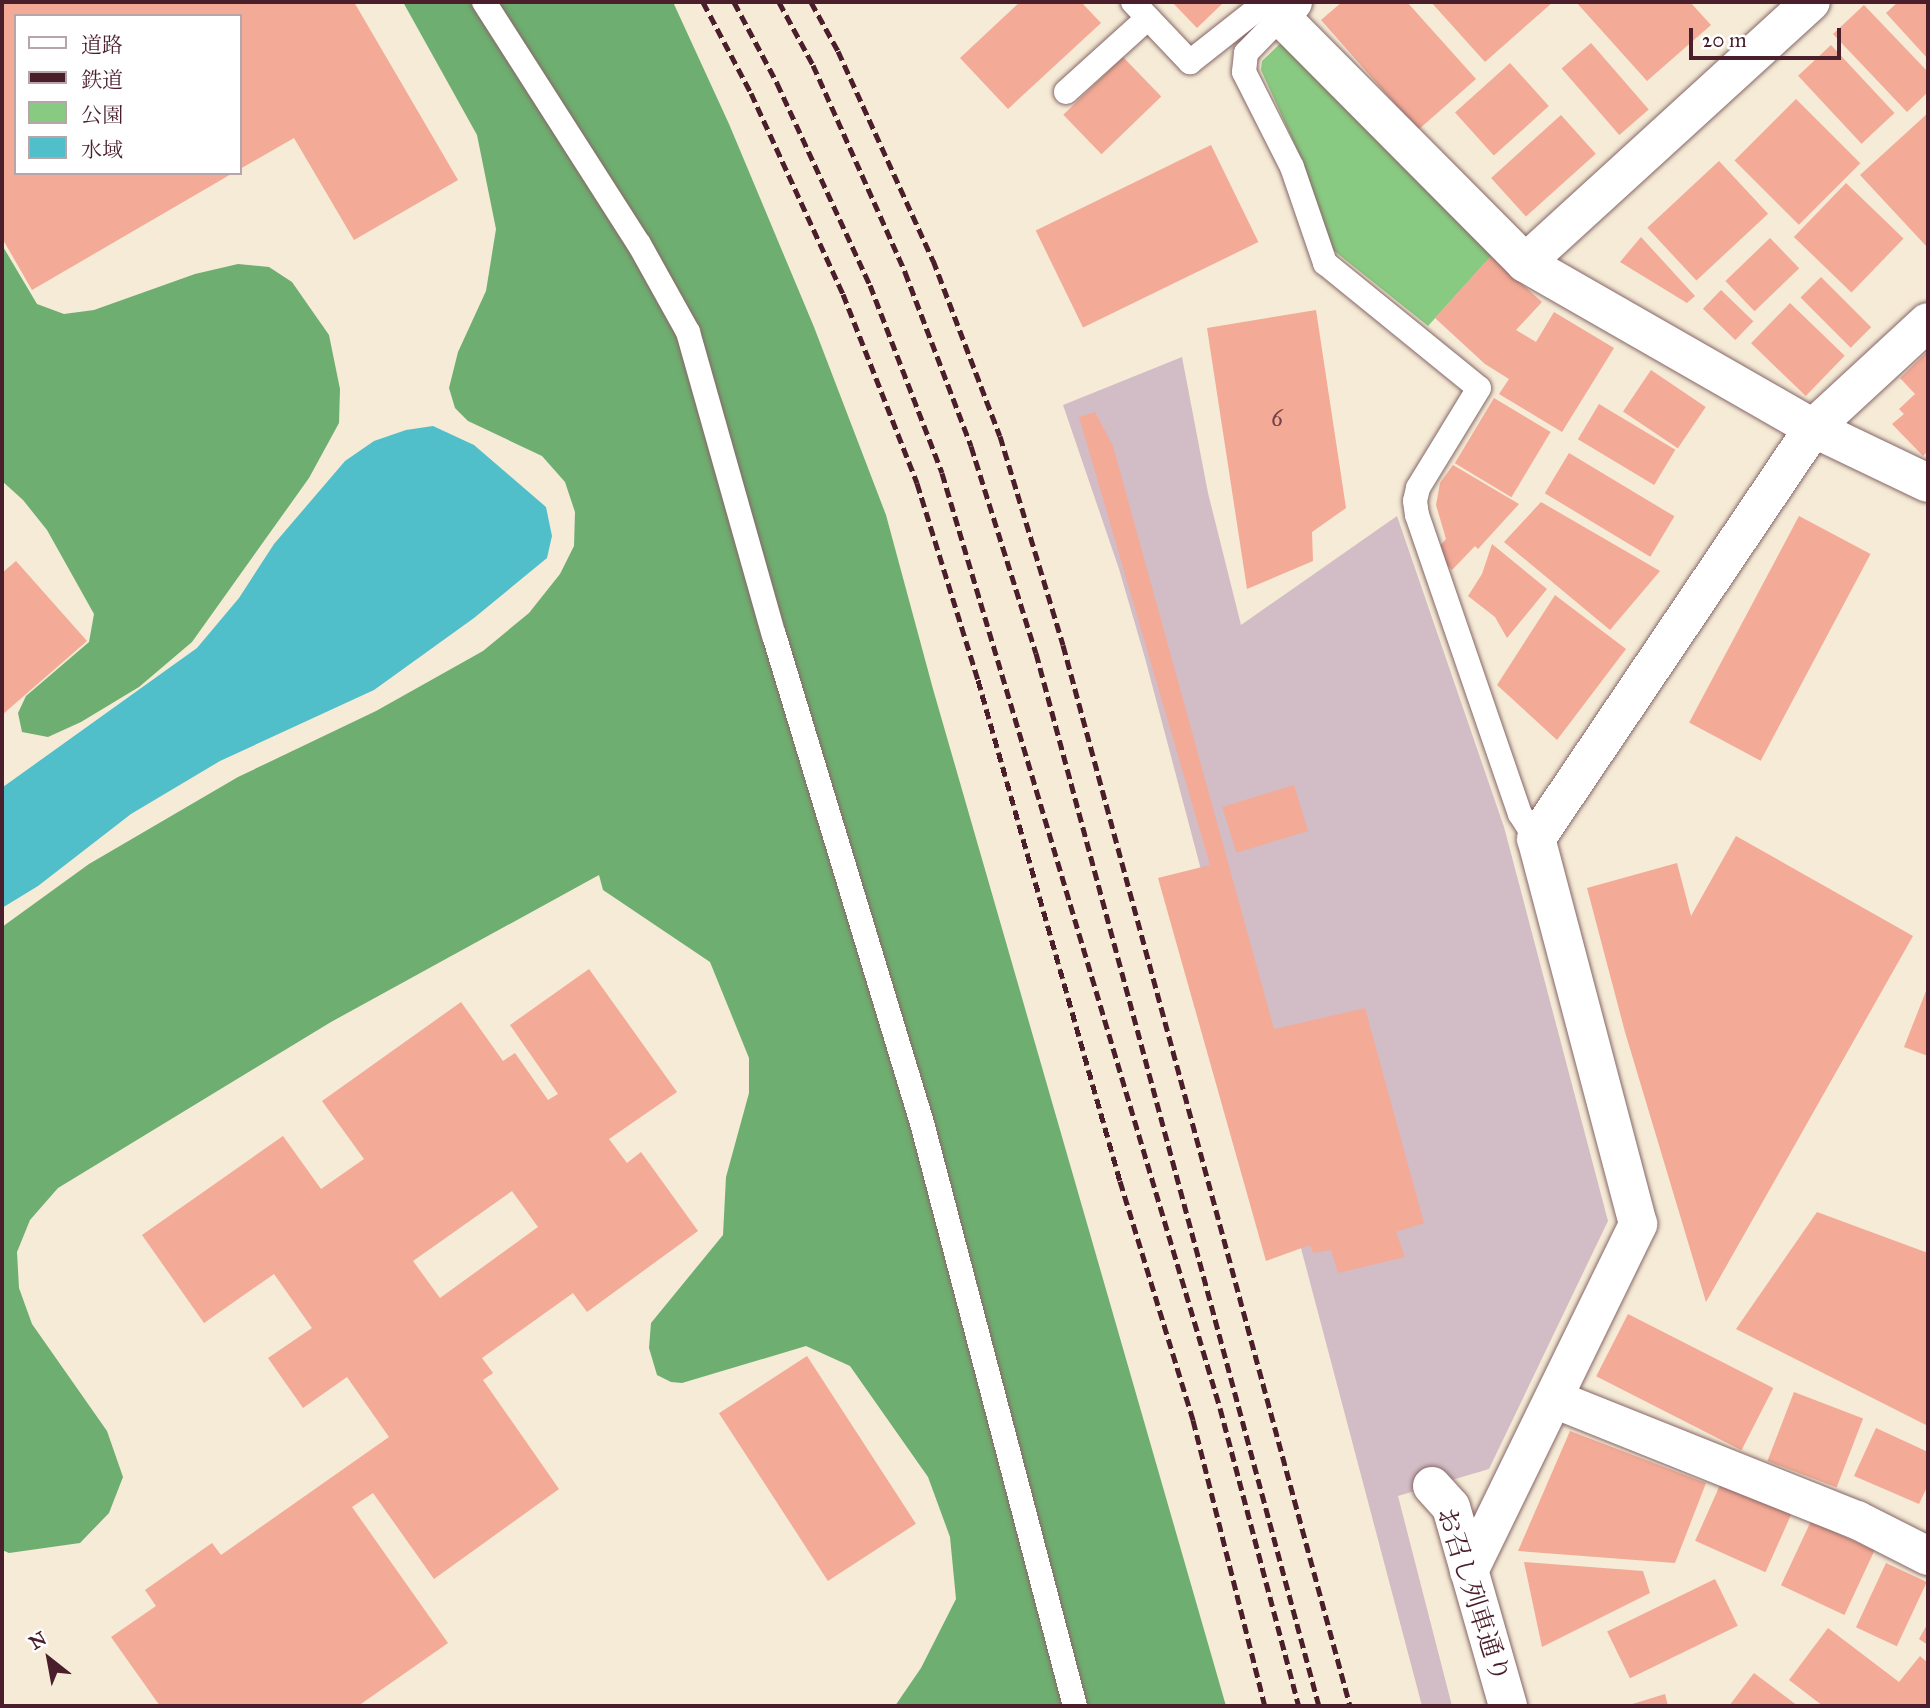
<!DOCTYPE html>
<html>
<head>
<meta charset="utf-8">
<style>
	body { margin:0 }
	#map { position:relative; width:1930px; height:1708px; overflow:hidden; background:#f5ebd6; font-family:"IM FELL Great Primer","Noto Serif JP",serif }
	div>[style] { position:absolute }
	[style*='--x'] { left:calc(var(--x)*1px); top:calc(var(--y)*1px); width:calc(var(--w)*1px); rotate:calc(var(--a)*1deg) }
	.industrial>* { inset:0; background:#d2bdc6 }
	.green>* { inset:0; background:#89ca82 }
	.forest>* { inset:0; background:#6eae70 }
	.water>* { inset:0; background:#51bfc9 }
	.building>* { inset:0; background:#f3aa96; transform-origin:0 0 }
	.roads { filter:drop-shadow(0 0 2px #866667) drop-shadow(0 0 2px #866667) }
	.service>* { height:24px; margin:-12px; padding:0 12px; transform-origin:12px; border-radius:12px; background:#fff }
	.minor>* { height:38px; margin:-19px; padding:0 19px; transform-origin:19px; border-radius:19px; background:#fff }
	.rail>* { height:5px; margin-top:-2.5px; transform-origin:0; background:repeating-linear-gradient(90deg,#4a1f2b 0 10px,transparent 0 15px) }
	span { translate:-50% -50%; white-space:nowrap; text-align:center; line-height:1.15; -webkit-text-stroke:5px #fff; paint-order:stroke }
	.number-label { font-size:23px; color:#744246 }
	.number-label span { -webkit-text-stroke-width:0 }
	.street-label { font-size:26px; color:#4a1f2b }
	.frame { position:absolute; inset:0; border:4px solid #4a1f2b; pointer-events:none }
	.legend { position:absolute; left:14px; top:14px; width:228px; height:161px; box-sizing:border-box; background:#fff; border:2px solid #b7a5aa; margin:0; padding:9px 12px; list-style:none; font-size:21px; color:#4a1f2b }
	.legend li { display:flex; align-items:center; gap:14px; height:35px }
	.legend b { width:35px; border:2px solid #b7a5aa }
	.north { position:absolute; left:14px; top:1624px; width:70px; height:70px; -webkit-text-stroke:5px #fff; paint-order:stroke; rotate:329deg; font-size:19px; font-weight:700; line-height:28px; text-align:center; color:#4a1f2b }
	.north::after { content:''; display:block; margin:auto; width:24px; height:32px; background:#4a1f2b; clip-path:polygon(50% 0,100% 100%,50% 72%,0 100%) }
	.scale { position:absolute; left:1689px; top:28px; width:152px; height:32px; box-sizing:border-box; border:4px solid #4a1f2b; border-top:0; padding-left:9px; font-size:21px; line-height:24px; white-space:nowrap; color:#4a1f2b; -webkit-text-stroke:5px #fff; paint-order:stroke }
</style>
</head>
<body>
<div id="map">
	<div class="industrial">
		<i style="clip-path:polygon(1182px 357px,1208px 493px,1241px 625px,1397px 516px,1504px 827px,1608px 1221px,1489px 1469px,1398px 1496px,1452px 1706px,1422px 1706px,1145px 658px,1119px 569px,1063px 405px)"></i>
	</div>
	<div class="green">
		<i style="clip-path:polygon(1284px 40px,1494px 253px,1428px 326px,1333px 250px,1323px 229px,1301px 158px,1261px 70px,1262px 61px)"></i>
	</div>
	<div class="forest">
		<i style="clip-path:polygon(403px 2px,673px 2px,729px 124px,814px 327px,886px 515px,933px 689px,1226px 1706px,895px 1706px,921px 1668px,956px 1599px,950px 1537px,928px 1477px,850px 1366px,806px 1346px,682px 1383px,671px 1382px,657px 1375px,649px 1348px,651px 1323px,723px 1235px,726px 1177px,749px 1093px,749px 1058px,710px 962px,603px 890px,599px 875px,331px 1022px,58px 1188px,30px 1220px,17px 1252px,19px 1288px,32px 1324px,107px 1431px,123px 1477px,109px 1513px,80px 1543px,9px 1553px,2px 1550px,2px 927px,89px 864px,238px 777px,376px 711px,483px 651px,529px 613px,560px 574px,574px 546px,575px 512px,565px 482px,542px 456px,468px 421px,455px 408px,449px 388px,458px 352px,486px 291px,496px 229px,477px 135px)"></i>
		<i style="clip-path:polygon(2px 245px,37px 304px,64px 314px,94px 310px,195px 274px,238px 264px,269px 267px,292px 282px,329px 335px,340px 389px,339px 423px,309px 478px,192px 642px,139px 687px,81px 722px,48px 737px,22px 732px,18px 713px,26px 696px,89px 642px,94px 614px,47px 530px,23px 500px,2px 481px)"></i>
	</div>
	<div class="water">
		<i style="clip-path:polygon(433px 426px,474px 445px,546px 507px,552px 536px,547px 558px,474px 618px,374px 690px,220px 761px,131px 814px,38px 886px,2px 908px,3px 787px,197px 648px,239px 598px,274px 544px,345px 461px,374px 441px,406px 430px)"></i>
	</div>
	<div class="building">
		<i style="clip-path:polygon(2px 2px,354px 2px,458px 180px,354px 240px,294px 138px,240px 169px,240px 16px,16px 16px,16px 173px,233px 173px,32px 290px,2px 238px)"></i>
		<i style="clip-path:polygon(1020px 2px,1081px 2px,1101px 23px,1008px 109px,960px 58px)"></i>
		<i style="clip-path:polygon(1172px 2px,1224px 2px,1197px 28px)"></i>
		<i style="clip-path:polygon(1342px 2px,1407px 2px,1476px 79px,1418px 130px,1321px 20px)"></i>
		<i style="clip-path:polygon(1431px 2px,1553px 2px,1485px 62px)"></i>
		<i style="clip-path:polygon(1576px 2px,1690px 2px,1711px 25px,1647px 81px)"></i>
		<i style="clip-path:polygon(1898px 2px,1928px 2px,1928px 59px,1886px 13px)"></i>
		<i style="clip-path:polygon(1864px 5px,1928px 72px,1928px 92px,1907px 112px,1833px 34px)"></i>
		<i style="left:1591px;top:43px;width:88px;height:39px;rotate:49deg"></i>
		<i style="left:1831px;top:45px;width:93px;height:45px;rotate:47deg"></i>
		<i style="left:1123px;top:57px;width:55px;height:83px;rotate:46deg"></i>
		<i style="left:1510px;top:63px;width:58px;height:74px;rotate:48deg"></i>
		<i style="left:1796px;top:99px;width:91px;height:87px;rotate:45deg"></i>
		<i style="clip-path:polygon(1928px 113px,1928px 245px,1927px 247px,1860px 175px)"></i>
		<i style="left:1561px;top:115px;width:52px;height:94px;rotate:48deg"></i>
		<i style="left:1211px;top:145px;width:108px;height:195px;rotate:64deg"></i>
		<i style="left:1719px;top:161px;width:72px;height:98px;rotate:47deg"></i>
		<i style="left:1846px;top:183px;width:80px;height:75px;rotate:44deg"></i>
		<i style="clip-path:polygon(1641px 237px,1695px 296px,1687px 303px,1620px 262px)"></i>
		<i style="left:1770px;top:238px;width:42px;height:62px;rotate:46deg"></i>
		<i style="clip-path:polygon(1491px 256px,1542px 302px,1516px 330px,1536px 342px,1554px 312px,1614px 348px,1562px 432px,1499px 394px,1509px 379px,1485px 364px,1435px 318px)"></i>
		<i style="left:1821px;top:277px;width:71px;height:29px;rotate:45deg"></i>
		<i style="left:1721px;top:290px;width:45px;height:26px;rotate:44deg"></i>
		<i style="left:1790px;top:303px;width:76px;height:56px;rotate:44deg"></i>
		<i style="clip-path:polygon(1316px 310px,1346px 508px,1312px 532px,1313px 561px,1247px 589px,1207px 328px)"></i>
		<i style="clip-path:polygon(1928px 351px,1928px 451px,1923px 456px,1892px 424px,1904px 414px,1899px 409px,1915px 394px,1900px 378px)"></i>
		<i style="left:1651px;top:370px;width:66px;height:50px;rotate:34deg"></i>
		<i style="left:1494px;top:398px;width:66px;height:76px;rotate:31deg"></i>
		<i style="left:1599px;top:404px;width:89px;height:41px;rotate:31deg"></i>
		<i style="clip-path:polygon(1095px 412px,1113px 446px,1274px 1029px,1365px 1008px,1424px 1223px,1396px 1232px,1405px 1257px,1338px 1273px,1331px 1250px,1313px 1253px,1310px 1245px,1266px 1261px,1158px 878px,1210px 865px,1079px 417px)"></i>
		<i style="left:1569px;top:453px;width:123px;height:47px;rotate:31deg"></i>
		<i style="clip-path:polygon(1453px 465px,1519px 504px,1478px 549px,1475px 546px,1452px 570px,1434px 552px,1446px 539px,1436px 505px,1440px 483px)"></i>
		<i style="clip-path:polygon(1541px 502px,1660px 571px,1610px 630px,1504px 542px)"></i>
		<i style="left:1799px;top:516px;width:81px;height:234px;rotate:28deg"></i>
		<i style="clip-path:polygon(1492px 544px,1547px 589px,1507px 638px,1495px 617px,1468px 596px,1482px 574px)"></i>
		<i style="clip-path:polygon(16px 561px,87px 641px,2px 715px,2px 573px)"></i>
		<i style="clip-path:polygon(1555px 595px,1626px 649px,1557px 740px,1497px 685px)"></i>
		<i style="left:1294px;top:785px;width:48px;height:75px;rotate:73deg"></i>
		<i style="clip-path:polygon(1736px 836px,1913px 936px,1706px 1302px,1625px 1032px,1587px 888px,1677px 863px,1691px 916px)"></i>
		<i style="clip-path:polygon(evenodd,589px 969px,677px 1092px,609px 1139px,627px 1163px,641px 1152px,698px 1231px,587px 1312px,573px 1293px,482px 1358px,493px 1373px,483px 1380px,559px 1489px,434px 1579px,373px 1493px,352px 1507px,448px 1643px,358px 1706px,160px 1706px,111px 1637px,156px 1606px,145px 1590px,212px 1543px,221px 1555px,389px 1437px,347px 1377px,303px 1408px,268px 1358px,312px 1328px,274px 1274px,204px 1323px,142px 1235px,283px 1136px,321px 1189px,364px 1159px,322px 1101px,461px 1002px,503px 1061px,515px 1053px,548px 1100px,558px 1094px,510px 1025px,589px 969px,512px 1191px,538px 1227px,440px 1298px,413px 1261px,512px 1191px)"></i>
		<i style="clip-path:polygon(1928px 986px,1928px 1056px,1904px 1047px)"></i>
		<i style="clip-path:polygon(1817px 1212px,1928px 1253px,1928px 1426px,1736px 1329px)"></i>
		<i style="left:1628px;top:1314px;width:163px;height:70px;rotate:27deg"></i>
		<i style="left:807px;top:1356px;width:200px;height:105px;rotate:57deg"></i>
		<i style="left:1794px;top:1392px;width:74px;height:74px;rotate:21deg"></i>
		<i style="clip-path:polygon(1876px 1428px,1928px 1452px,1928px 1485px,1919px 1504px,1854px 1476px)"></i>
		<i style="clip-path:polygon(1570px 1431px,1706px 1483px,1675px 1563px,1518px 1551px)"></i>
		<i style="left:1724px;top:1476px;width:77px;height:71px;rotate:24deg"></i>
		<i style="left:1811px;top:1521px;width:70px;height:71px;rotate:25deg"></i>
		<i style="clip-path:polygon(1524px 1562px,1643px 1571px,1650px 1593px,1542px 1647px)"></i>
		<i style="left:1886px;top:1563px;width:45px;height:71px;rotate:25deg"></i>
		<i style="left:1715px;top:1579px;width:52px;height:120px;rotate:64deg"></i>
		<i style="clip-path:polygon(1928px 1623px,1928px 1645px,1919px 1639px)"></i>
		<i style="clip-path:polygon(1828px 1628px,1899px 1682px,1920px 1656px,1928px 1663px,1928px 1706px,1823px 1706px,1789px 1680px)"></i>
		<i style="clip-path:polygon(1754px 1673px,1798px 1706px,1729px 1706px)"></i>
		<i style="clip-path:polygon(1665px 1694px,1668px 1706px,1626px 1706px)"></i>
	</div>
	<div class="roads">
		<div class="service">
			<i style="--x:484;--y:2;--w:287;--a:57.4"></i>
			<i style="--x:639;--y:244;--w:101;--a:60.9"></i>
			<i style="--x:688;--y:332;--w:315;--a:74.2"></i>
			<i style="--x:774;--y:635;--w:510;--a:73.13"></i>
			<i style="--x:922;--y:1123;--w:603;--a:75.3"></i>
			<i style="--x:1133;--y:2;--w:83;--a:46.5"></i>
			<i style="--x:1190;--y:62;--w:90;--a:-38.3"></i>
			<i style="--x:1261;--y:6;--w:23;--a:29"></i>
			<i style="--x:1281;--y:17;--w:50;--a:134.2"></i>
			<i style="--x:1246;--y:53;--w:19;--a:96"></i>
			<i style="--x:1244;--y:72;--w:106;--a:63.2"></i>
			<i style="--x:1292;--y:167;--w:102;--a:71"></i>
			<i style="--x:1325;--y:263;--w:198;--a:39.1"></i>
			<i style="--x:1479;--y:388;--w:117;--a:121.4"></i>
			<i style="--x:1418;--y:488;--w:13;--a:103"></i>
			<i style="--x:1415;--y:501;--w:14;--a:82"></i>
			<i style="--x:1417;--y:515;--w:316;--a:71"></i>
			<i style="--x:1520;--y:814;--w:30;--a:57"></i>
			<i style="--x:1066;--y:92;--w:110;--a:-42.1"></i>
		</div>
		<div class="minor">
			<i style="--x:1293;--y:2;--w:19;--a:129"></i>
			<i style="--x:1281;--y:17;--w:346;--a:45.2"></i>
			<i style="--x:1525;--y:263;--w:332;--a:29.8"></i>
			<i style="--x:1813;--y:428;--w:127;--a:25.6"></i>
			<i style="--x:1525;--y:263;--w:387;--a:-42.4"></i>
			<i style="--x:1554;--y:1399;--w:326;--a:21.8"></i>
			<i style="--x:1857;--y:1520;--w:80;--a:26.9"></i>
			<i style="--x:1432;--y:1486;--w:28;--a:48"></i>
			<i style="--x:1451;--y:1507;--w:207;--a:74"></i>
			<i style="--x:1469;--y:1571;--w:386;--a:-64"></i>
			<i style="--x:1638;--y:1224;--w:398;--a:-104.8"></i>
			<i style="--x:1536;--y:839;--w:496;--a:-56"></i>
			<i style="--x:1813;--y:428;--w:156;--a:-42.7"></i>
		</div>
	</div>
	<div class="rail">
		<i style="--x:703;--y:2;--w:103;--a:62.2"></i>
		<i style="--x:751;--y:93;--w:221;--a:65.4"></i>
		<i style="--x:843;--y:294;--w:203;--a:68.6"></i>
		<i style="--x:917;--y:483;--w:206;--a:72.8"></i>
		<i style="--x:978;--y:680;--w:521;--a:74.18"></i>
		<i style="--x:1120;--y:1181;--w:250;--a:73"></i>
		<i style="--x:1193;--y:1420;--w:295;--a:75.9"></i>
		<i style="--x:734;--y:2;--w:92;--a:62"></i>
		<i style="--x:777;--y:83;--w:222;--a:65.3"></i>
		<i style="--x:870;--y:285;--w:201;--a:69"></i>
		<i style="--x:942;--y:473;--w:975;--a:73.44"></i>
		<i style="--x:1220;--y:1408;--w:308;--a:75.2"></i>
		<i style="--x:779;--y:2;--w:72;--a:61.6"></i>
		<i style="--x:813;--y:65;--w:227;--a:66"></i>
		<i style="--x:905;--y:272;--w:186;--a:69.2"></i>
		<i style="--x:971;--y:446;--w:217;--a:72.6"></i>
		<i style="--x:1036;--y:653;--w:1090;--a:74.96"></i>
		<i style="--x:811;--y:2;--w:56;--a:61.1"></i>
		<i style="--x:838;--y:51;--w:230;--a:65.6"></i>
		<i style="--x:933;--y:260;--w:188;--a:69.2"></i>
		<i style="--x:1000;--y:436;--w:218;--a:73.2"></i>
		<i style="--x:1063;--y:645;--w:1099;--a:74.86"></i>
	</div>
	<div class="number-label">
		<span style="left:1277px;top:418px">6</span>
	</div>
	<div class="street-label">
		<span style="left:1473px;top:1595px;rotate:72deg">お召し列車通り</span>
	</div>
	<div class="frame"></div>
	<ul class="legend">
	<li><b style="height:9px;background:#fff"></b>道路</li>
	<li><b style="height:9px;background:#4a1f2b"></b>鉄道</li>
	<li><b style="height:19px;background:#89ca82"></b>公園</li>
	<li><b style="height:19px;background:#51bfc9"></b>水域</li>
	</ul>
	<div class="north">N</div>
	<div class="scale">20 m</div>
</div>
</body>
</html>
